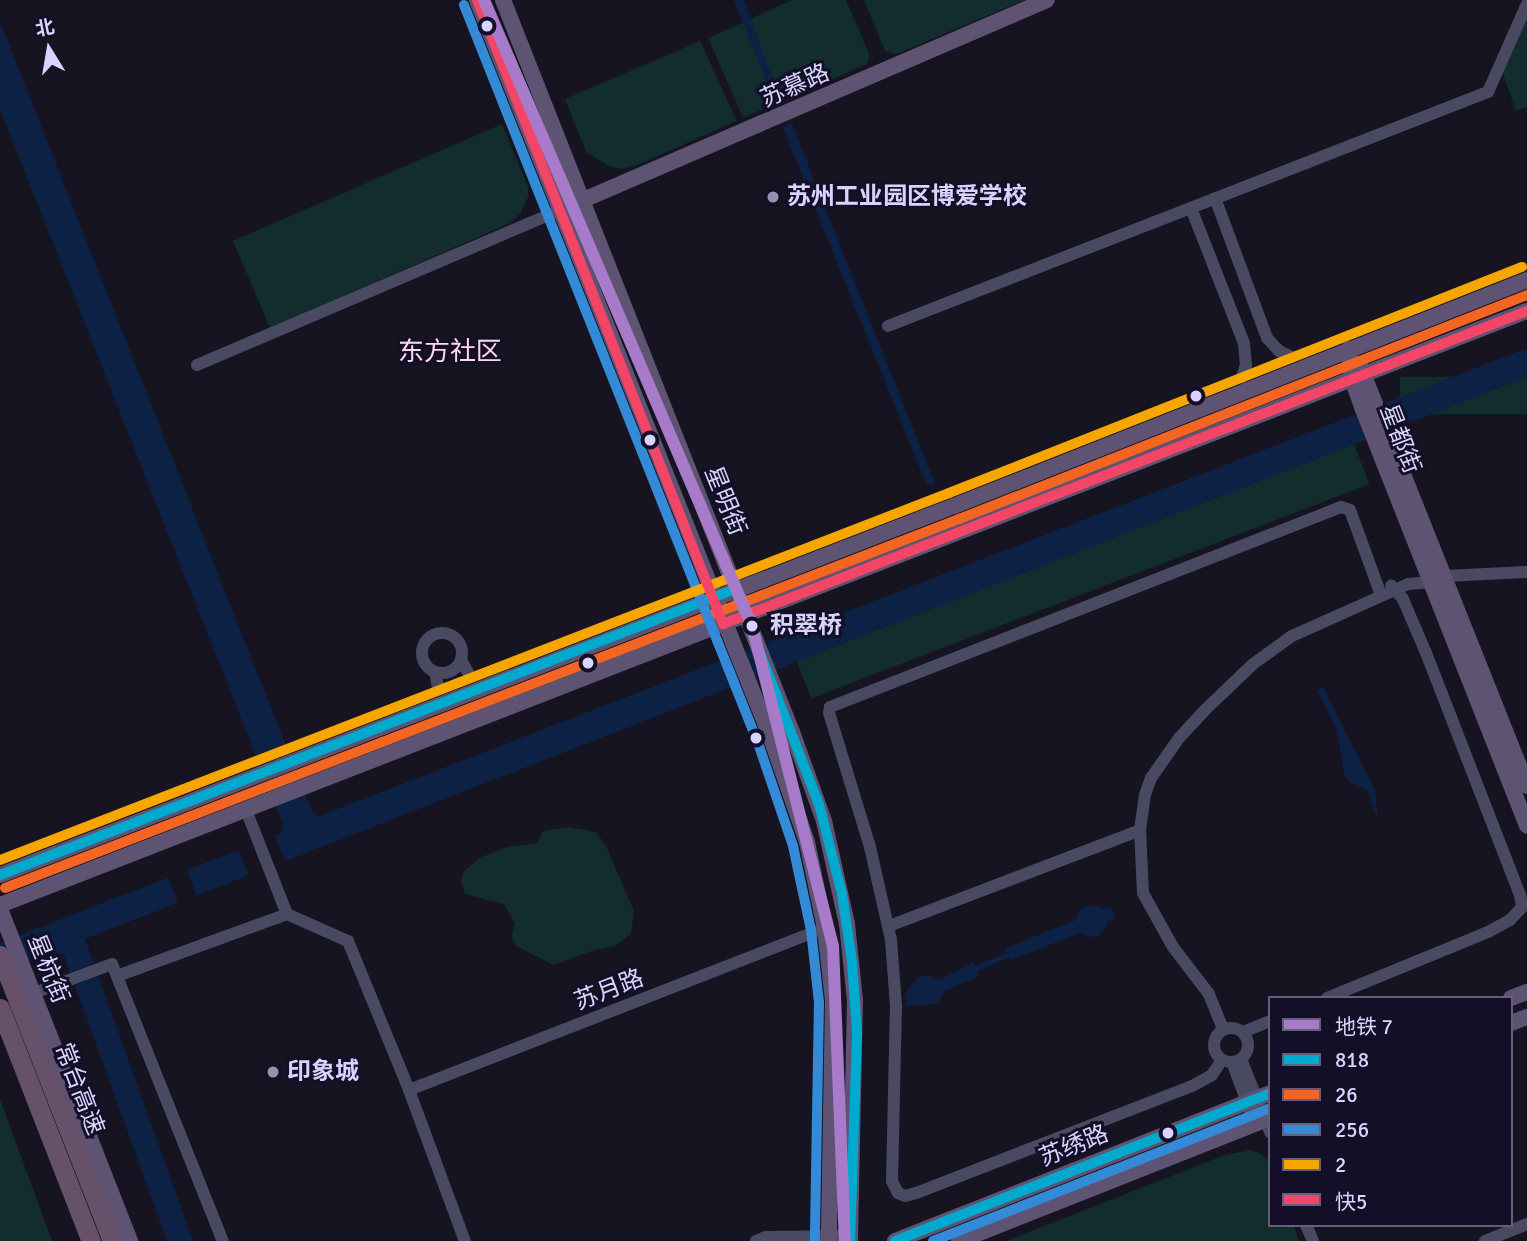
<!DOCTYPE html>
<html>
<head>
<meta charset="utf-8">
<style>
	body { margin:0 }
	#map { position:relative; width:1527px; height:1241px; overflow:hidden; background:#161421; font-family:Signika,"Noto Sans SC",sans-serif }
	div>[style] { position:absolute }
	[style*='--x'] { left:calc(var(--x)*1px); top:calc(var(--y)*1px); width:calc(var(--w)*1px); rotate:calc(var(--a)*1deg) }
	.green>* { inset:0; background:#132c2d; transform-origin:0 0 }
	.water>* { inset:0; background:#0d2144 }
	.pier>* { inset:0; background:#161421; transform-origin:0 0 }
	.minor>* { height:12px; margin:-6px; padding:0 6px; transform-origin:6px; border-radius:6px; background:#4a4962 }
	.minor>.ring { margin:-6px; padding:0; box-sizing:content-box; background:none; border:12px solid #4a4962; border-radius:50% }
	.major>* { height:16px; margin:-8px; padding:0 8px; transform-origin:8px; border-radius:8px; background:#5e5373 }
	.highway>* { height:19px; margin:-9.5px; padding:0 9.5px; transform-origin:9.5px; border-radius:9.5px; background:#67516a }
	.bus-1>* { height:10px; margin:-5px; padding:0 5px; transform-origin:5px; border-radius:5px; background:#00a9ce }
	.bus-2>* { height:10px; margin:-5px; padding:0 5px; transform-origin:5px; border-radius:5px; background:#f26522 }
	.bus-3>* { height:10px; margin:-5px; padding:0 5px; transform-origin:5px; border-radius:5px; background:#338bd7 }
	.bus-4>* { height:10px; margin:-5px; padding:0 5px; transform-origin:5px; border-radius:5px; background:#f7a600 }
	.bus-5>* { height:10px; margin:-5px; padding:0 5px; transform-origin:5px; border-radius:5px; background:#f34667 }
	.metro-1>* { height:12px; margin:-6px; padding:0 6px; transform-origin:6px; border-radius:6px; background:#a77bca }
	.dots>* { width:19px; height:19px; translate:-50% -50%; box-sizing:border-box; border:4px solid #130f26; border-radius:50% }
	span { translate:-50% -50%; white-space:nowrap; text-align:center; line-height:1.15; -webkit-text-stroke:6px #130f26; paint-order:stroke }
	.street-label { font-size:24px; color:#d9d4ff }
	.poi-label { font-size:24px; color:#d9d4ff; font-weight:700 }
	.left { translate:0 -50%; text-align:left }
	.stop-label { font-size:24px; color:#d9d4ff; font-weight:700 }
	.neighbourhood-label { font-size:26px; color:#ffd6f0 }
	.legend { position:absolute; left:1268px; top:996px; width:245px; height:231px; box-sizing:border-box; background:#130f26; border:2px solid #625e7d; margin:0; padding:9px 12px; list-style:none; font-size:21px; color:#d9d4ff }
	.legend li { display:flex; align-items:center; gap:14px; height:35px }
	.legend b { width:35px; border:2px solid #625e7d }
	.north { position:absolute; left:14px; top:14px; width:70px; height:70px; -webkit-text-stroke:5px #130f26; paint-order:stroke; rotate:349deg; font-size:19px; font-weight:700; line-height:28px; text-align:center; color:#d9d4ff }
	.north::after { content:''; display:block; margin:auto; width:24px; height:32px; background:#d9d4ff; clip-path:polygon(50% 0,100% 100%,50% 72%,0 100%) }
</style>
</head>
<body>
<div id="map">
	<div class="green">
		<i style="clip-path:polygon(792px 0,846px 0,870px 56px,867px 64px,743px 118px,708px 38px)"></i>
		<i style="clip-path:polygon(864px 0,1024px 0,897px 54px,885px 51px)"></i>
		<i style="clip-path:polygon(1527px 17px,1527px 107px,1516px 111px,1502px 71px)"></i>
		<i style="clip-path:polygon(700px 41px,737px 121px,635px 166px,620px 169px,609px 166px,586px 152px,565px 99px)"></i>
		<i style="clip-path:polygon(502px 124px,528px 187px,528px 197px,520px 214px,510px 223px,270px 328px,233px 241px)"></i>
		<i style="left:1527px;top:377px;width:37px;height:127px;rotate:90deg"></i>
		<i style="left:1354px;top:444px;width:43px;height:598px;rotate:69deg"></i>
		<i style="clip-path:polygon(568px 827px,596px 832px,606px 846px,634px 911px,631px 934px,615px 946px,595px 950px,554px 965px,516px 946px,511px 936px,515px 924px,504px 904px,465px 894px,461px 882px,463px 872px,479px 858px,508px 847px,537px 843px,543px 831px)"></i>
		<i style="clip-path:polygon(0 1099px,52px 1241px,0 1241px)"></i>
		<i style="clip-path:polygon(1251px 1150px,1261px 1154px,1270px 1163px,1270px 1225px,1293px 1225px,1299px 1241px,1006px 1241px,1225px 1155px)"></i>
	</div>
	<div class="water">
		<i style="clip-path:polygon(734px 0,744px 0,779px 96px,773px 98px)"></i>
		<i style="clip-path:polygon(0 22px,313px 814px,317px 817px,1527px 348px,1527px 377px,85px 939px,193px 1241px,167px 1241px,64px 955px,59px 953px,40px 955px,0 970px,0 943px,280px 834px,284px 827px,0 109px)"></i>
		<i style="clip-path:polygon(791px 121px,935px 484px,933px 485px,927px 484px,923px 476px,783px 128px)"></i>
		<i style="clip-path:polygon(1323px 687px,1375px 790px,1378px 821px,1367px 790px,1351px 783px,1345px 776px,1336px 729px,1317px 690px)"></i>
		<i style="clip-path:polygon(1094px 905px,1104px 909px,1111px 907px,1116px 919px,1108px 922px,1099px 936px,1089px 937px,1080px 933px,1011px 960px,1009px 957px,977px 971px,979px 976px,945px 991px,936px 1004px,906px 1006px,905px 993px,918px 977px,927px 975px,939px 980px,973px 963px,975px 966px,1007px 953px,1005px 948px,1074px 921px,1080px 909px)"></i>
	</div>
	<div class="pier">
		<i style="left:274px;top:833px;width:33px;height:39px;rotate:69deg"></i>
		<i style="left:186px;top:868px;width:33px;height:20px;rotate:69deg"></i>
	</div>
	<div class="minor">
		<i style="--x:1215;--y:198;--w:149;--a:69.6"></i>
		<i style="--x:1267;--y:338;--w:18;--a:47"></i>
		<i style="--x:1279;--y:351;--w:14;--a:25"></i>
		<i style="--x:1191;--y:208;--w:145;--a:68.6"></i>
		<i style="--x:1244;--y:343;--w:22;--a:85"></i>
		<i style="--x:1246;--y:365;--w:13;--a:108"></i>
		<i style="--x:888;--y:326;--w:644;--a:-21.31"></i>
		<i style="--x:1488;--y:92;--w:96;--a:-66.1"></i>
		<i style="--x:197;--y:365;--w:395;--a:-23.1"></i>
		<i class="ring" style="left:422px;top:633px;width:28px;height:28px"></i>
		<i style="--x:461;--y:660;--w:18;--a:61"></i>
		<i style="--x:435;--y:672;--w:16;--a:79"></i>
		<i style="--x:246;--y:810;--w:112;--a:68.5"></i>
		<i style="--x:889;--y:926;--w:269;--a:-20.9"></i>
		<i style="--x:117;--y:976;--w:181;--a:-20"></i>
		<i style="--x:287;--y:914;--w:67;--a:23.9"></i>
		<i style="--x:348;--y:941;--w:161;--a:67.7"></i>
		<i style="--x:409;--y:1090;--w:161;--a:69.7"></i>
		<i style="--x:34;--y:993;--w:83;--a:-20.4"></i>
		<i style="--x:112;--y:964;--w:298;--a:68.2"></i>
		<i style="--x:1327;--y:998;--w:174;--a:-22.3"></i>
		<i style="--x:1488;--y:932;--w:25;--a:-29"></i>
		<i style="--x:1510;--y:920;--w:18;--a:-47"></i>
		<i style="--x:1522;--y:907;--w:12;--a:-99"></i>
		<i style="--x:1520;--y:895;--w:260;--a:-111.2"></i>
		<i style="--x:1426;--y:653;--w:59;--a:-113.1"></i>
		<i style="--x:1403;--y:599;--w:18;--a:-131"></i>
		<i class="ring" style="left:1214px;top:1028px;width:22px;height:22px"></i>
		<i style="--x:1223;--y:1029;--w:38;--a:-112"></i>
		<i style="--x:1209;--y:994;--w:59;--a:-127.5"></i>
		<i style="--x:1173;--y:947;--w:62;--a:-119.1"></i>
		<i style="--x:1143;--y:893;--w:63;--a:-92.7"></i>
		<i style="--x:1140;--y:830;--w:35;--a:-82"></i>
		<i style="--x:1145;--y:795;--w:18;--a:-71"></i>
		<i style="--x:1151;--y:778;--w:49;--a:-55"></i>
		<i style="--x:1179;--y:738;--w:38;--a:-47"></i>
		<i style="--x:1205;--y:710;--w:66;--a:-43.8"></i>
		<i style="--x:1253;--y:664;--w:48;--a:-35.7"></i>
		<i style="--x:1292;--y:636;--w:127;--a:-24.1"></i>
		<i style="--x:1408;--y:584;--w:24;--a:-5"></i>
		<i style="--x:1432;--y:582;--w:14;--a:-25"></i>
		<i style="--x:1445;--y:576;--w:82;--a:-2.8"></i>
		<i style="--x:1243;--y:1032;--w:29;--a:-22"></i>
		<i style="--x:1241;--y:1059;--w:79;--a:68.3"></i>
		<i style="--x:1222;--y:1060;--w:18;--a:124"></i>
		<i style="--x:1212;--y:1075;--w:23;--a:151"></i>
		<i style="--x:1192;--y:1086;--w:296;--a:158.8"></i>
		<i style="--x:916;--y:1193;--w:11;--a:165"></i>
		<i style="--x:905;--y:1196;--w:8;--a:-157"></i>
		<i style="--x:898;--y:1193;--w:13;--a:-117"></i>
		<i style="--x:892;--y:1181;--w:175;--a:-88.7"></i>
		<i style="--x:896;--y:1006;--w:66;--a:-94.3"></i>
		<i style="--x:891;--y:940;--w:95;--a:-102.7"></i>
		<i style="--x:870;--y:847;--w:140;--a:-107"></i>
		<i style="--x:829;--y:713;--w:6;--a:-81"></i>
		<i style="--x:830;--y:707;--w:549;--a:-21.37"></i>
		<i style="--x:1341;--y:507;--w:9;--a:18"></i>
		<i style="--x:1350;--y:510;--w:90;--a:70"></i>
		<i style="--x:1232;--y:1062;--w:66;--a:69.6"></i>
		<i style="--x:409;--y:1090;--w:446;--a:-21.3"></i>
		<i style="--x:1306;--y:1225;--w:17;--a:66"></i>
		<i style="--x:756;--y:1241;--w:11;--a:-22"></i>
		<i style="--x:766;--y:1237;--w:84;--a:-0.7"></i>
		<i style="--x:1485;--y:1241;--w:45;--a:-22"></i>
	</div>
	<div class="major">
		<i style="--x:477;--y:0;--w:794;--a:68.28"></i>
		<i style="--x:771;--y:738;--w:110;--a:70.9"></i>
		<i style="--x:807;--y:842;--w:88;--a:78.2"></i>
		<i style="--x:825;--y:928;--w:73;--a:83.7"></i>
		<i style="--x:833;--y:1001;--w:240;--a:91"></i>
		<i style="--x:503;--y:0;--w:787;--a:68.46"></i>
		<i style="--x:792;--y:732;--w:95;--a:70.2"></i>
		<i style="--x:824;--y:821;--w:106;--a:77.4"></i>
		<i style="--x:847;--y:924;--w:76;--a:84"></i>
		<i style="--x:855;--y:1000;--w:241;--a:91.2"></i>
		<i style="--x:560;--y:210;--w:530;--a:-23.33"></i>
		<i style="--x:1349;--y:349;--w:30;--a:84"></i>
		<i style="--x:1352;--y:379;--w:30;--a:70"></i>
		<i style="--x:1362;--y:407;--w:450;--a:68.5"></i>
		<i style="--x:1360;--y:366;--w:452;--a:68.3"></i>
		<i style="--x:0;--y:875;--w:1023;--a:-21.15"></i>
		<i style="--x:954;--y:506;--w:616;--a:-21.53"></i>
		<i style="--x:0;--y:905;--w:1638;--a:-21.26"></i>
		<i style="--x:0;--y:909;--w:357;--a:68.6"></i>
		<i style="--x:1511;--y:998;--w:17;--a:-21"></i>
		<i style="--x:1511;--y:1023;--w:17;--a:-21"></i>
		<i style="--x:895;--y:1241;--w:403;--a:-21.5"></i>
		<i style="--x:959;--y:1241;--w:334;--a:-21.6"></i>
	</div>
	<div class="highway">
		<i style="--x:0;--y:955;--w:307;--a:68.6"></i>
		<i style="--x:0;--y:1008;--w:250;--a:68.7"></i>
	</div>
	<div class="bus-1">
		<i style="--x:735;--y:589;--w:231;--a:68.7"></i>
		<i style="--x:819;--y:804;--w:93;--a:75.7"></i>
		<i style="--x:842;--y:894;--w:68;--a:81.5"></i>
		<i style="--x:852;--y:961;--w:72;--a:86"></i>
		<i style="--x:857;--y:1033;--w:208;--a:91.9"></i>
		<i style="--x:0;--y:875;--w:789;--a:-21.26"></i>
		<i style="--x:895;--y:1241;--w:403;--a:-21.5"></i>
	</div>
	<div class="bus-2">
		<i style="--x:5;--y:888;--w:1023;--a:-21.15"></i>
		<i style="--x:959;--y:519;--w:611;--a:-21.52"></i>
	</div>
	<div class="bus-3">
		<i style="--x:464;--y:5;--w:794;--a:68.28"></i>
		<i style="--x:758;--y:743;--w:109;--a:71.2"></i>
		<i style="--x:793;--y:846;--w:86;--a:77.9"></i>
		<i style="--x:811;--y:930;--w:72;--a:83.7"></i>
		<i style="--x:819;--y:1002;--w:239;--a:91"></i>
		<i style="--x:933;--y:1241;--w:362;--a:-21.5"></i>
	</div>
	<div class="bus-4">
		<i style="--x:0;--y:860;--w:1017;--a:-21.14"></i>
		<i style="--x:949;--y:493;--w:616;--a:-21.53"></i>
	</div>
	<div class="bus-5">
		<i style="--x:477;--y:0;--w:671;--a:68.48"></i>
		<i style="--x:723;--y:624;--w:863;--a:-21.27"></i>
	</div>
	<div class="metro-1">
		<i style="--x:484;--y:0;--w:681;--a:66.82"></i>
		<i style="--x:752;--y:626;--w:330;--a:75.8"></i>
		<i style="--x:833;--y:946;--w:295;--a:87.7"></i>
	</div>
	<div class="dots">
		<i style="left:487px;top:26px;background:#d9d4ff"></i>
		<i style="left:773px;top:197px;background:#9591b1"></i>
		<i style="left:1196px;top:396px;background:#d9d4ff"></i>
		<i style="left:650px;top:440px;background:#d9d4ff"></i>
		<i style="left:752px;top:626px;background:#d9d4ff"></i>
		<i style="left:588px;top:663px;background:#d9d4ff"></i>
		<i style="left:756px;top:738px;background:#d9d4ff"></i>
		<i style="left:273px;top:1072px;background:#9591b1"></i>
		<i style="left:1168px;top:1133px;background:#d9d4ff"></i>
	</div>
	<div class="street-label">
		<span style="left:795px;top:86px;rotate:-24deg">苏慕路</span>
		<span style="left:1400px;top:439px;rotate:69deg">星都街</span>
		<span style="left:725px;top:501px;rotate:68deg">星明街</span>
		<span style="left:48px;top:969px;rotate:68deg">星杭街</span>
		<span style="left:609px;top:990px;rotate:-21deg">苏月路</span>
		<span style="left:79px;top:1089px;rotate:69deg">常台高速</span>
		<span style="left:1074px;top:1146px;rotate:-22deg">苏绣路</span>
	</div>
	<div class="poi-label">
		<span class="left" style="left:787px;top:197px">苏州工业园区博爱学校</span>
		<span class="left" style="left:287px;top:1072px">印象城</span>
	</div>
	<div class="stop-label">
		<span class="left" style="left:770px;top:626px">积翠桥</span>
	</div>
	<div class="neighbourhood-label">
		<span style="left:450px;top:353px">东方社区</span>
	</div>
	<ul class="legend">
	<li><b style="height:9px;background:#a77bca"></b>地铁 7</li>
	<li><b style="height:9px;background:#00a9ce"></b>818</li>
	<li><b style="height:9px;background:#f26522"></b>26</li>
	<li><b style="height:9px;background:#338bd7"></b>256</li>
	<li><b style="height:9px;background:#f7a600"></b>2</li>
	<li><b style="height:9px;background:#f34667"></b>快5</li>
	</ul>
	<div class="north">北</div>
</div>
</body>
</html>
